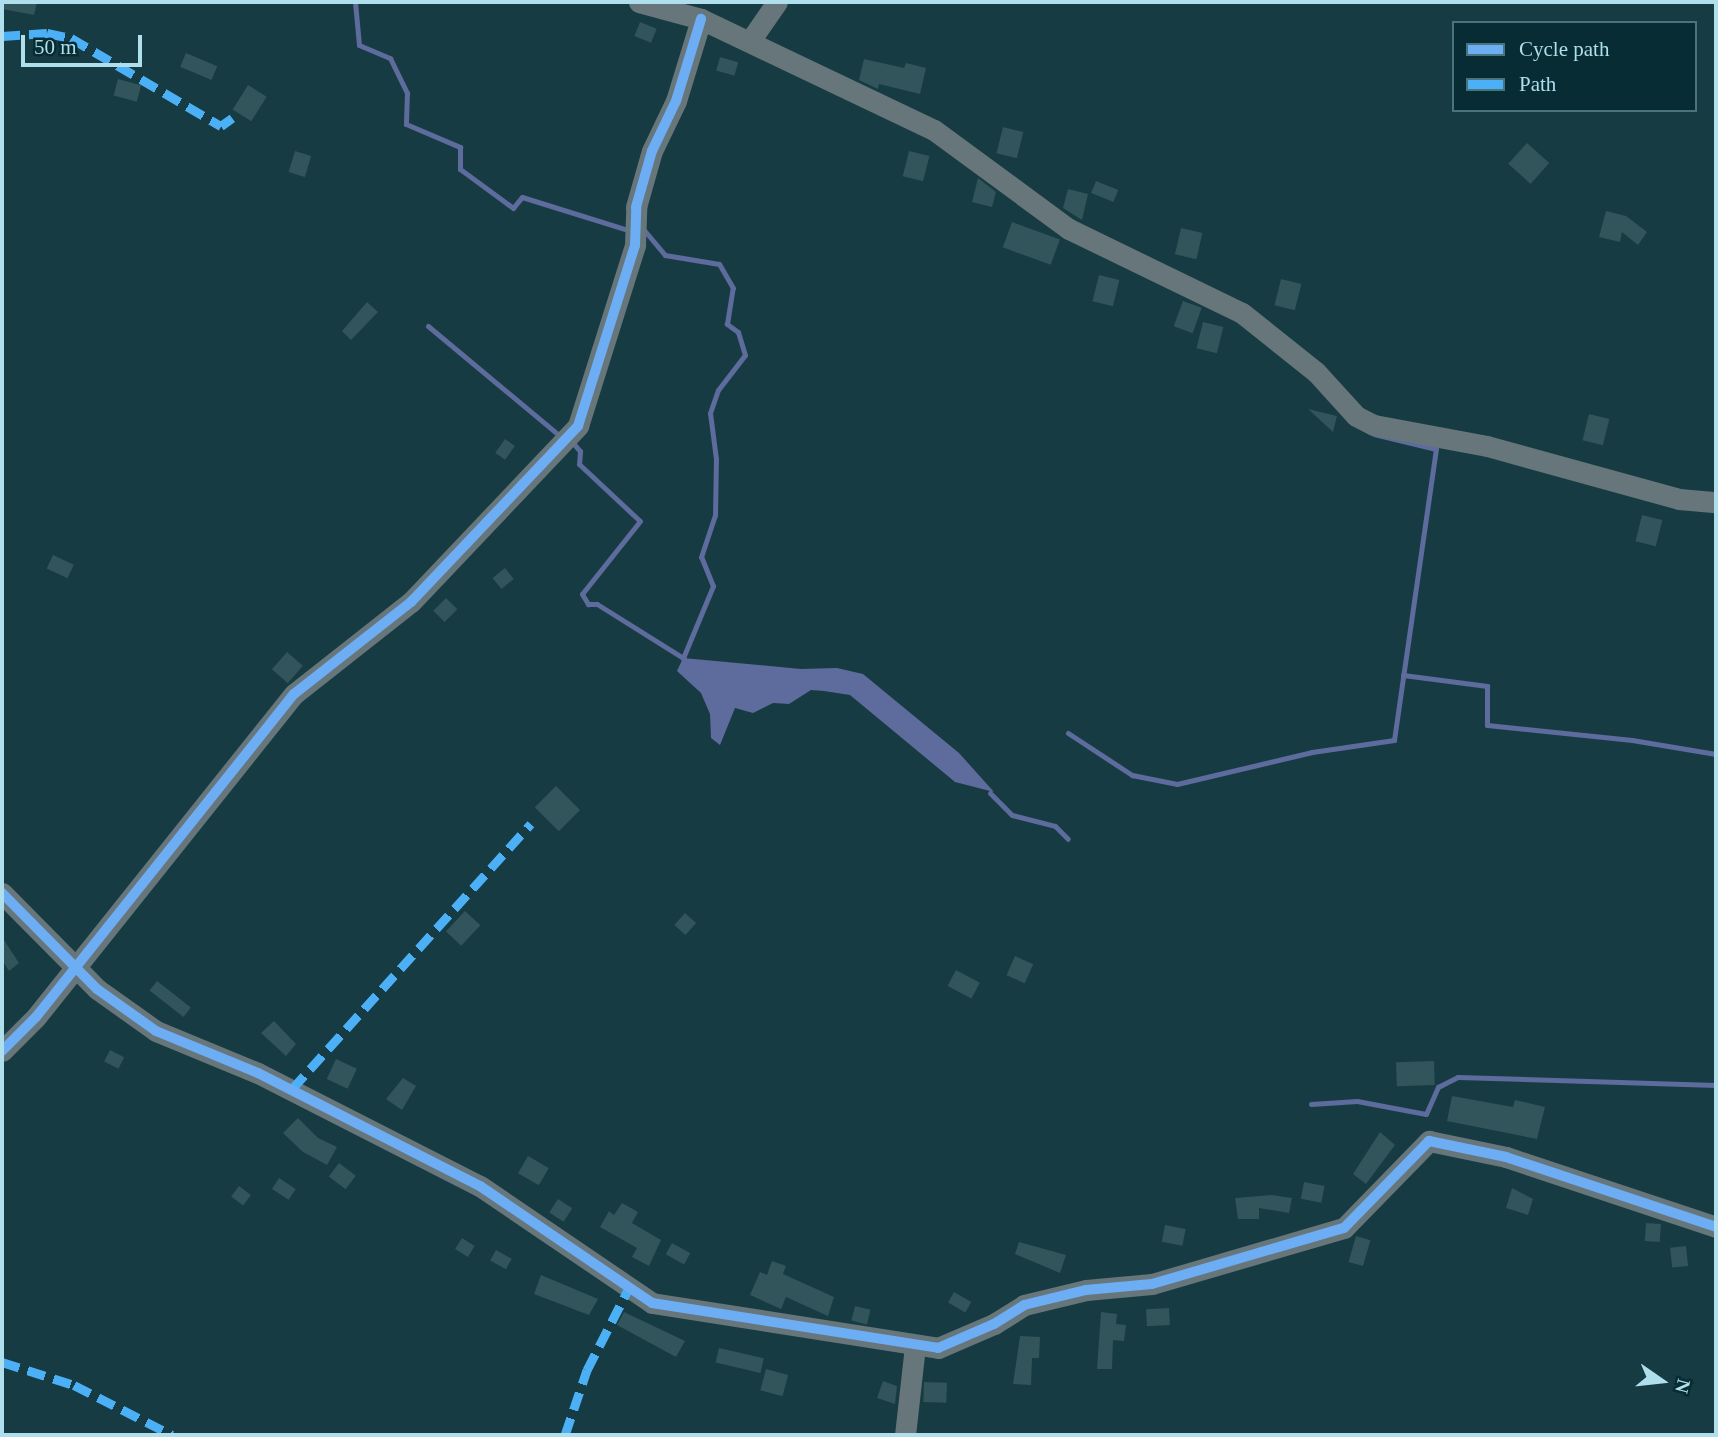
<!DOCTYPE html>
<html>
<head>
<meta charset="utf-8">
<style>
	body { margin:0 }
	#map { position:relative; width:1718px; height:1437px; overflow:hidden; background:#173b42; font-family:Georgia,serif }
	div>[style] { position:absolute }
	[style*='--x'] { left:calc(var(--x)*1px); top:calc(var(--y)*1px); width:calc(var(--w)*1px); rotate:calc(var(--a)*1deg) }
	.water>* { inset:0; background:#5e6b9d }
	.stream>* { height:5px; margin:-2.5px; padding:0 2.5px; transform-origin:2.5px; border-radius:2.5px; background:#5e6b9d }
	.building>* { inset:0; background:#32545b; transform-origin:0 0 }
	.minor>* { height:21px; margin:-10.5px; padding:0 10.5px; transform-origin:10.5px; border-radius:10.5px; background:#67767a }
	.quiet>* { height:9px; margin-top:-4.5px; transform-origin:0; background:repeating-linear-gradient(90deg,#4cb0f7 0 18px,transparent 0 27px) }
	.cycleway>* { height:10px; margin:-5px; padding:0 5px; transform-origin:5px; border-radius:5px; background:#6dadf4 }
	span { translate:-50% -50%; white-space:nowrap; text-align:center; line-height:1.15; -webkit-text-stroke:5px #072c33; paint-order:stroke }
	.frame { position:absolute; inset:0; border:4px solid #afdfec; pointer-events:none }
	.legend { position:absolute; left:1452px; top:21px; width:245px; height:91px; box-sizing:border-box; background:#072c33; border:2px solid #4a747d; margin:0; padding:9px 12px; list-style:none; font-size:21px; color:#afdfec }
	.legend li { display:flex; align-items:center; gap:14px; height:35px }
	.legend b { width:35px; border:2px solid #4a747d }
	.north { position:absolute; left:1627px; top:1346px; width:70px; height:70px; -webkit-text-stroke:5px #072c33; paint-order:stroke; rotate:104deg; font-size:19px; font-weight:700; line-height:28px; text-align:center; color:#afdfec }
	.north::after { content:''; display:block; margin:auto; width:24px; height:32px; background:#afdfec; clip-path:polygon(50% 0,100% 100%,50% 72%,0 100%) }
	.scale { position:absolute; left:21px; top:35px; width:121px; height:32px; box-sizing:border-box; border:4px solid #afdfec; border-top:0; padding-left:9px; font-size:21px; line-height:24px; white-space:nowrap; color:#afdfec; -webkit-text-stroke:5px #072c33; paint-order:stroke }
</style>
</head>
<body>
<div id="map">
	<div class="water">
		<i style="clip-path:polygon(683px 658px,801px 669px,837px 668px,863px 674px,959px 753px,994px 792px,955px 782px,850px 695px,824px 691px,811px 690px,789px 704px,773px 703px,753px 713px,735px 708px,720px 745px,711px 738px,710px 714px,701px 693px,677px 671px)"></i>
	</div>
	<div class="stream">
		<i style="--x:355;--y:2;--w:43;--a:84.7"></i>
		<i style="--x:359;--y:45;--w:34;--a:23"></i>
		<i style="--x:390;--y:58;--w:39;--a:64"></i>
		<i style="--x:407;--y:93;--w:31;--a:92"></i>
		<i style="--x:406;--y:124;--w:59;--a:23.1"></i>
		<i style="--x:460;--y:147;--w:22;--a:90"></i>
		<i style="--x:460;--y:169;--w:66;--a:36.3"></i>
		<i style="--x:513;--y:208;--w:14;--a:-51"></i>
		<i style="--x:522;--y:197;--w:108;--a:17.3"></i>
		<i style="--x:428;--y:326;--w:172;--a:39.8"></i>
		<i style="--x:573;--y:443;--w:11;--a:49"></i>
		<i style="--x:580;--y:451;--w:13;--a:94"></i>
		<i style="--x:579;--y:464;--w:83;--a:43.1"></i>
		<i style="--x:640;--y:521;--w:93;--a:128.5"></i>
		<i style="--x:582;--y:594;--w:12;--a:59"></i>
		<i style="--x:588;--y:604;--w:9;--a:0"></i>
		<i style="--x:597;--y:604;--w:102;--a:32.1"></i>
		<i style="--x:683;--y:658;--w:78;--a:-67.4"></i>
		<i style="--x:713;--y:586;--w:31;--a:-112"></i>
		<i style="--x:701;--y:557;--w:44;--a:-71.6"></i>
		<i style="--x:715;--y:515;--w:56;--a:-89"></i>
		<i style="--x:716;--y:459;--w:46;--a:-97.4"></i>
		<i style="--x:710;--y:413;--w:24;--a:-71"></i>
		<i style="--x:718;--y:390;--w:44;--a:-52.4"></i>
		<i style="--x:745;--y:355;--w:24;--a:-107"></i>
		<i style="--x:738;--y:332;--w:14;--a:-144"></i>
		<i style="--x:727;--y:324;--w:36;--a:-81"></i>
		<i style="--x:733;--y:288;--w:28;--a:-120"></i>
		<i style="--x:719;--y:264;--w:55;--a:-170.5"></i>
		<i style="--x:665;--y:255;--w:31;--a:-130"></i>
		<i style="--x:1403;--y:675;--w:85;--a:7.5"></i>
		<i style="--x:1487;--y:686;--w:39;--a:90"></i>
		<i style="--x:1487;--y:725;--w:146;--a:5.9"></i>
		<i style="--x:1632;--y:740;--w:85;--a:9.5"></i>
		<i style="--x:1068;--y:733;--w:77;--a:33.3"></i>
		<i style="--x:1132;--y:775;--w:46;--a:11.3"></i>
		<i style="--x:1177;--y:784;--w:139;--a:-13.3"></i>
		<i style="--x:1312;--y:752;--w:83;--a:-8.3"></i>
		<i style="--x:1394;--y:740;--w:294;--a:-81.8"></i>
		<i style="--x:1436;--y:449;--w:64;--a:-166.4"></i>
		<i style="--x:990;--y:793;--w:31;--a:45"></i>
		<i style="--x:1012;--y:815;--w:44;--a:14.3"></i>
		<i style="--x:1055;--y:826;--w:18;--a:45"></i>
		<i style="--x:1311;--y:1104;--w:46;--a:-3.7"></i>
		<i style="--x:1357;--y:1101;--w:70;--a:10.7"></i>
		<i style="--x:1426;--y:1114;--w:30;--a:-66"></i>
		<i style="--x:1438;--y:1087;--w:22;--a:-27"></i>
		<i style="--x:1458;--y:1077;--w:258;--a:1.8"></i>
	</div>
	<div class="building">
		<i style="clip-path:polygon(2px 2px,37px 2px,34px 15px,2px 9px)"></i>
		<i style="left:640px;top:22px;width:18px;height:15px;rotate:22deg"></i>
		<i style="left:186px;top:53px;width:34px;height:15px;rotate:23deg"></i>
		<i style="left:720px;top:57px;width:19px;height:14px;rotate:16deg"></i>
		<i style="clip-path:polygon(864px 59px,904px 68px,906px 63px,926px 68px,920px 94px,879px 84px,878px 89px,859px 80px)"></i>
		<i style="left:118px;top:79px;width:24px;height:17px;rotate:15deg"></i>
		<i style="left:248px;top:85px;width:22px;height:29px;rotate:32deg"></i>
		<i style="left:1003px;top:127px;width:21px;height:27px;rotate:14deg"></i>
		<i style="left:1527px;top:143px;width:30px;height:28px;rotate:42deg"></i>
		<i style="left:295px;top:151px;width:17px;height:22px;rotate:17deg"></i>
		<i style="left:909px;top:151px;width:21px;height:26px;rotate:14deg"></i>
		<i style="clip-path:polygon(978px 178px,996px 192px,992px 207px,972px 202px)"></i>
		<i style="left:1096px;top:181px;width:24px;height:13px;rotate:22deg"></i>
		<i style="clip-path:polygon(1068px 189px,1088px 194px,1082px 220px,1063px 208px)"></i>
		<i style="clip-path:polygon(1606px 211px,1626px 216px,1647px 232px,1638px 245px,1622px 232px,1620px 242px,1599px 237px)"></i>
		<i style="left:1012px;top:222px;width:51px;height:27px;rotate:20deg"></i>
		<i style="left:1181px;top:228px;width:22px;height:27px;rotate:13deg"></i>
		<i style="left:1099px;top:275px;width:21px;height:27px;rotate:14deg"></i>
		<i style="left:1281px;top:279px;width:21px;height:27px;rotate:14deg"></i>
		<i style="left:1183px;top:301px;width:20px;height:27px;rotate:20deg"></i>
		<i style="clip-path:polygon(367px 302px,378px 312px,351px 340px,342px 331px)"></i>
		<i style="left:1203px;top:322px;width:21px;height:27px;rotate:14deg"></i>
		<i style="clip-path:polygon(1308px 409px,1337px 416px,1333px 432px)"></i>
		<i style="left:1589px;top:414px;width:21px;height:27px;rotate:14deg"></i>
		<i style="left:505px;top:439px;width:12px;height:17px;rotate:35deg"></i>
		<i style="left:1642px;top:515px;width:21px;height:27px;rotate:14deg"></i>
		<i style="left:53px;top:555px;width:23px;height:15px;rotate:25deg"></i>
		<i style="left:505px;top:568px;width:14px;height:16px;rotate:51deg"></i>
		<i style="left:446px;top:598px;width:16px;height:18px;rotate:45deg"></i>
		<i style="left:287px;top:652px;width:21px;height:23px;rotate:41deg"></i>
		<i style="left:556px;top:786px;width:34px;height:30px;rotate:45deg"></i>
		<i style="left:465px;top:911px;width:21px;height:28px;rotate:43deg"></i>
		<i style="left:685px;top:913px;width:15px;height:16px;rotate:42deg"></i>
		<i style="clip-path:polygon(2px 937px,19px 963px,9px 971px,2px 960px)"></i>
		<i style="left:1015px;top:956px;width:20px;height:21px;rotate:24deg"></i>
		<i style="left:956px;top:970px;width:27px;height:18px;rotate:28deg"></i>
		<i style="left:157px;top:981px;width:43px;height:12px;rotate:38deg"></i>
		<i style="clip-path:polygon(274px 1021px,296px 1044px,286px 1056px,261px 1033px)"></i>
		<i style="left:110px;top:1050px;width:16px;height:13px;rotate:27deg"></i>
		<i style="left:336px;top:1059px;width:23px;height:22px;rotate:25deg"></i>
		<i style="left:1434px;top:1061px;width:24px;height:38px;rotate:88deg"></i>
		<i style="clip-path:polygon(403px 1078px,416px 1086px,402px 1110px,386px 1099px)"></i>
		<i style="clip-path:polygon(1452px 1096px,1513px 1107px,1515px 1100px,1545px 1107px,1537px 1139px,1447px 1121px)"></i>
		<i style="clip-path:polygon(298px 1118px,318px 1138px,337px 1147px,327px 1165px,303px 1152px,283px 1133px)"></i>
		<i style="clip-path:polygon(1380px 1132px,1395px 1145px,1366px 1184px,1353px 1174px)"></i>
		<i style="left:528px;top:1156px;width:24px;height:20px;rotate:30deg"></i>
		<i style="left:339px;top:1163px;width:21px;height:17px;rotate:37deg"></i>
		<i style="left:279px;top:1178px;width:20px;height:13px;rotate:33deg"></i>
		<i style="left:1304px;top:1182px;width:21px;height:17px;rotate:11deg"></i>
		<i style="left:239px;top:1186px;width:15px;height:13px;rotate:37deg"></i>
		<i style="clip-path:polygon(1512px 1188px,1533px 1199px,1528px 1215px,1506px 1208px)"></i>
		<i style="clip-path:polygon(1272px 1195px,1292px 1198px,1289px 1213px,1259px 1208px,1259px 1219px,1238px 1219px,1235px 1198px)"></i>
		<i style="left:558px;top:1199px;width:17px;height:16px;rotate:33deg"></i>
		<i style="clip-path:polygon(622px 1203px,638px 1212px,632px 1223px,661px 1240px,649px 1266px,632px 1257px,637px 1248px,600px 1227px,609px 1211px,614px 1215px)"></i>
		<i style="left:1646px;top:1223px;width:15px;height:18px;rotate:4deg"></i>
		<i style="left:1165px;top:1225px;width:21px;height:17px;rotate:11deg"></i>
		<i style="left:1356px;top:1236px;width:15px;height:27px;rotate:16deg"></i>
		<i style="left:462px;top:1238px;width:15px;height:13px;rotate:32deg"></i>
		<i style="clip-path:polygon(1019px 1242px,1066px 1255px,1060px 1273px,1015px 1254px)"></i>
		<i style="left:672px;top:1243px;width:21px;height:13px;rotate:29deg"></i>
		<i style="left:1686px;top:1246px;width:20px;height:16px;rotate:84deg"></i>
		<i style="left:496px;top:1250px;width:18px;height:12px;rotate:29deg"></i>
		<i style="clip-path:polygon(772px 1261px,786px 1266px,783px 1274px,834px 1297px,828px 1316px,786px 1297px,781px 1309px,750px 1295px,760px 1272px,767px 1275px)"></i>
		<i style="clip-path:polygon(541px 1275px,598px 1299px,589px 1315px,534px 1294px)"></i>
		<i style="left:954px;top:1292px;width:20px;height:12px;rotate:30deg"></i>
		<i style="left:855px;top:1306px;width:16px;height:15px;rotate:14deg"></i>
		<i style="left:1169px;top:1308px;width:17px;height:23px;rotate:87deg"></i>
		<i style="clip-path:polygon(624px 1312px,685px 1341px,676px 1357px,617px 1325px)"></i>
		<i style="clip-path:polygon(1101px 1312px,1117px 1314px,1116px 1324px,1126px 1325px,1124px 1341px,1113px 1340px,1112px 1369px,1097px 1369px)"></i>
		<i style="clip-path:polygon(1020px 1336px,1040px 1337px,1039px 1358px,1032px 1358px,1031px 1385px,1013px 1384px)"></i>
		<i style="left:719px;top:1348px;width:46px;height:15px;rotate:13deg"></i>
		<i style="left:766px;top:1369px;width:23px;height:22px;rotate:15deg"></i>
		<i style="clip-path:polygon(883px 1381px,897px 1386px,895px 1404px,877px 1398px)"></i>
		<i style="left:924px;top:1382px;width:23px;height:20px;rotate:2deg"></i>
	</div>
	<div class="minor">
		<i style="--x:639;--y:2;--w:64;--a:15.3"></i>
		<i style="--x:701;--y:19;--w:258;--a:25.5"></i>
		<i style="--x:934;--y:130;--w:167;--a:36.3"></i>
		<i style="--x:1069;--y:229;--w:192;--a:25.9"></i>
		<i style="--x:1242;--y:313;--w:95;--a:38.6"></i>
		<i style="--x:1316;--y:372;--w:59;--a:47.7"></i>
		<i style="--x:1356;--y:416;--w:20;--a:27"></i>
		<i style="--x:1374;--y:425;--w:115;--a:10.5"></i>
		<i style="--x:1487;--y:446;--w:199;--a:15.4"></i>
		<i style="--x:1679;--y:499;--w:37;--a:5"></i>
		<i style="--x:750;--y:41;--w:47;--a:-55.3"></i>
		<i style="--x:2;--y:893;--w:135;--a:45.3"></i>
		<i style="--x:97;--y:989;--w:72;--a:35.4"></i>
		<i style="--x:156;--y:1031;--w:110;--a:22.4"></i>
		<i style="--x:258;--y:1073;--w:249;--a:27"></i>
		<i style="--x:480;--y:1186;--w:208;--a:34.2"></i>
		<i style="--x:652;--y:1303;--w:290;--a:8.9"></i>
		<i style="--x:938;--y:1348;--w:61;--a:-23.2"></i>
		<i style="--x:994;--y:1324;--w:36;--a:-32"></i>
		<i style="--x:1024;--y:1305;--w:64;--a:-13.6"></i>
		<i style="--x:1086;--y:1290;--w:66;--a:-5.2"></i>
		<i style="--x:1152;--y:1284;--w:200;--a:-16.3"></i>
		<i style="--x:1344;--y:1228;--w:122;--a:-45.7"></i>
		<i style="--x:1429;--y:1141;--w:79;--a:11.7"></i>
		<i style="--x:1506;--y:1157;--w:221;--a:18.4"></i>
		<i style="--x:2;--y:1051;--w:48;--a:-45"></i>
		<i style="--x:36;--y:1017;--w:413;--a:-51.4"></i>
		<i style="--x:294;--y:694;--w:149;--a:-38.2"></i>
		<i style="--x:411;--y:602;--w:243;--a:-46.5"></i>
		<i style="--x:578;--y:426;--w:190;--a:-72.5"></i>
		<i style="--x:635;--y:245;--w:38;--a:-88"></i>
		<i style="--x:636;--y:207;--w:58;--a:-74.1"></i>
		<i style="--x:652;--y:151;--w:55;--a:-64.4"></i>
		<i style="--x:676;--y:101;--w:86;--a:-73"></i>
		<i style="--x:905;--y:1435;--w:90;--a:-83.6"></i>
	</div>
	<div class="quiet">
		<i style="--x:2;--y:36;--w:45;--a:-3.8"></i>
		<i style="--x:47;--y:33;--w:25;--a:12"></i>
		<i style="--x:71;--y:38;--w:174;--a:30.4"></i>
		<i style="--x:221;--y:126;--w:14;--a:-36"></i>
		<i style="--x:292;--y:1089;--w:357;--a:-48"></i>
		<i style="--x:2;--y:1362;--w:76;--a:17.7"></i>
		<i style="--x:74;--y:1385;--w:110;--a:27"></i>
		<i style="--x:565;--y:1435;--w:69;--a:-71.3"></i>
		<i style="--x:587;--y:1370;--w:92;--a:-62.9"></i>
	</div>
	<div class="cycleway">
		<i style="--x:2;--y:893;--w:135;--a:45.3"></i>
		<i style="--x:97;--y:989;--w:72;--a:35.4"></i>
		<i style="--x:156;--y:1031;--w:110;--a:22.4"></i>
		<i style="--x:258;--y:1073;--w:249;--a:27"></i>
		<i style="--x:480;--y:1186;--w:208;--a:34.2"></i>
		<i style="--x:652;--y:1303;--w:290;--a:8.9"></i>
		<i style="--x:938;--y:1348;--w:61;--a:-23.2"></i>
		<i style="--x:994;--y:1324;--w:36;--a:-32"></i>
		<i style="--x:1024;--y:1305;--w:64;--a:-13.6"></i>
		<i style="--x:1086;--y:1290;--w:66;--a:-5.2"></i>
		<i style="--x:1152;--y:1284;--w:200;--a:-16.3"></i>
		<i style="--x:1344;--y:1228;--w:122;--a:-45.7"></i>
		<i style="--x:1429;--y:1141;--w:79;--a:11.7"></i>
		<i style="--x:1506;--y:1157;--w:221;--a:18.4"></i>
		<i style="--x:2;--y:1051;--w:48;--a:-45"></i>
		<i style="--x:36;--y:1017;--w:413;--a:-51.4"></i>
		<i style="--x:294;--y:694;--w:149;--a:-38.2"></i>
		<i style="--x:411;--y:602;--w:243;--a:-46.5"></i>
		<i style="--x:578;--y:426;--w:190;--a:-72.5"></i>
		<i style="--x:635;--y:245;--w:38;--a:-88"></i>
		<i style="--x:636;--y:207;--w:58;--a:-74.1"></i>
		<i style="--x:652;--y:151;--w:55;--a:-64.4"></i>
		<i style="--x:676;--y:101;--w:86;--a:-73"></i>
	</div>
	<div class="frame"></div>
	<ul class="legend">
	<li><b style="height:9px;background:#6dadf4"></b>Cycle path</li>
	<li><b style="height:9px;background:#4cb0f7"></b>Path</li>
	</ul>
	<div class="north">N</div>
	<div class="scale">50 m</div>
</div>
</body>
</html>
